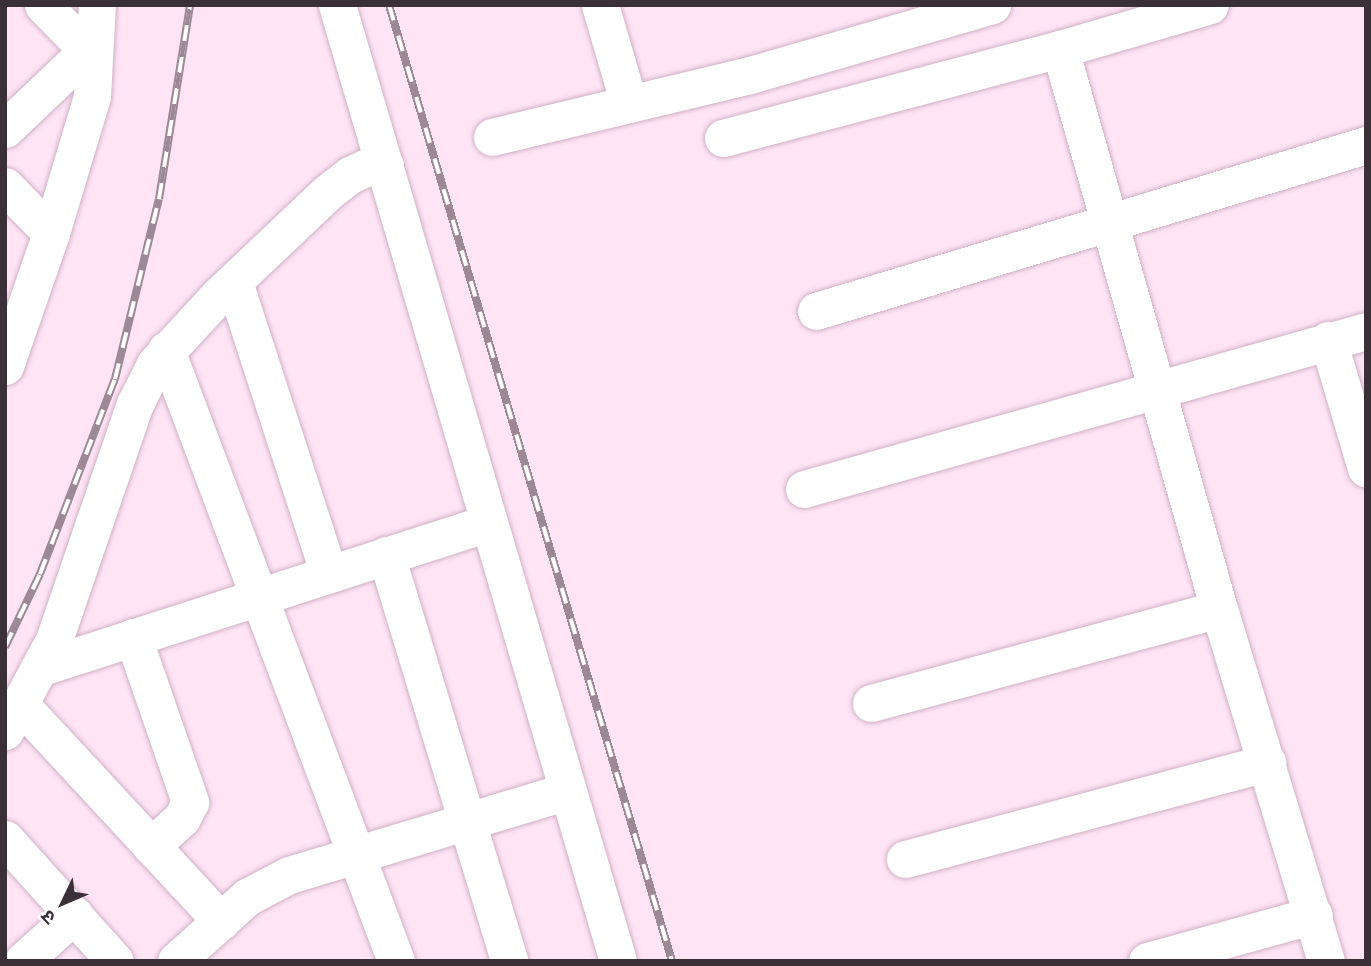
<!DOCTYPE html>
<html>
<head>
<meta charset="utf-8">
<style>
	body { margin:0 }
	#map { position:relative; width:1371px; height:966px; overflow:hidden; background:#fee4f5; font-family:Commissioner,"Noto Sans Devanagari",sans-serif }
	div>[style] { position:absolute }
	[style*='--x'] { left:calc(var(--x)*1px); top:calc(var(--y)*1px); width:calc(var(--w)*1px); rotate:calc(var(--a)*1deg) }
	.roads { filter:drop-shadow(0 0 2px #d0b1c5) drop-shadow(0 0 2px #d0b1c5) }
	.minor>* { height:37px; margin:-18.5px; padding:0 18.5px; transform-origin:18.5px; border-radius:18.5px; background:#fff }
	.rail>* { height:8px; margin-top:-4px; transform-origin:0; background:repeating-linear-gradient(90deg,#fff 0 16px,#9c8995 0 32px); box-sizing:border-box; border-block:2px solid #9c8995 }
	span { translate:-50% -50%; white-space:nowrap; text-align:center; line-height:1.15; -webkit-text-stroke:7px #fff; paint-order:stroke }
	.frame { position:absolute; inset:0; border:7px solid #3c3038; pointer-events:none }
	.north { position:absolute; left:28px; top:868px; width:70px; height:70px; -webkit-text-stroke:5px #fff; paint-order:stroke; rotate:226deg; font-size:19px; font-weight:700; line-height:28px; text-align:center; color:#3c3038 }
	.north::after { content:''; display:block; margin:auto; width:24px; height:32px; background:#3c3038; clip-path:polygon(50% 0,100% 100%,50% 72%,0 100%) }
</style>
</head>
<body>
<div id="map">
	<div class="roads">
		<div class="minor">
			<i style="--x:43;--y:5;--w:73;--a:45.6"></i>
			<i style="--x:337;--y:5;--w:996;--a:73.62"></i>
			<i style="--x:600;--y:5;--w:103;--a:73.7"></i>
			<i style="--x:1060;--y:49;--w:582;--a:74.15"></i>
			<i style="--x:1219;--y:609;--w:368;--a:73.1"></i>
			<i style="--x:5;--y:129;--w:115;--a:-43.6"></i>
			<i style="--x:492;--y:137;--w:265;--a:-13.5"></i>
			<i style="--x:750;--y:75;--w:252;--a:-16.1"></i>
			<i style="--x:723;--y:138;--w:349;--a:-14.8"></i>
			<i style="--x:1060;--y:49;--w:156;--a:-16.3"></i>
			<i style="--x:5;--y:186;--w:66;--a:45.6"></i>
			<i style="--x:234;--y:282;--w:307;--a:72"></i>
			<i style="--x:816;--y:311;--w:575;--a:-16.79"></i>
			<i style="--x:1328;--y:340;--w:134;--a:73.5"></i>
			<i style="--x:166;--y:350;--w:653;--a:69.37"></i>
			<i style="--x:5;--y:366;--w:141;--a:-70.9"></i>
			<i style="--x:51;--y:233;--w:143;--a:-73.3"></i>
			<i style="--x:92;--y:96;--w:91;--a:-86.9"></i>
			<i style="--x:804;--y:489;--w:584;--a:-15.7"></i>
			<i style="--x:386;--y:555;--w:424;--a:73.1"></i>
			<i style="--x:133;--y:637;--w:175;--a:70.9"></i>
			<i style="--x:190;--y:802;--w:18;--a:117"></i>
			<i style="--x:182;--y:818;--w:42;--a:137.9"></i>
			<i style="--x:39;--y:668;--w:472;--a:-17.9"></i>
			<i style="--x:871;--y:703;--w:360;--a:-15.1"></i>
			<i style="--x:20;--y:704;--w:296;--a:47.2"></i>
			<i style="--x:5;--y:731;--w:103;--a:-61.7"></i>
			<i style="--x:54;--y:640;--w:250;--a:-71.1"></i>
			<i style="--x:135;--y:404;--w:45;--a:-63.4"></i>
			<i style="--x:155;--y:364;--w:93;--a:-47.2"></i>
			<i style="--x:218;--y:296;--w:151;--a:-43.4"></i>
			<i style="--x:328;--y:192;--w:28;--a:-38"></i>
			<i style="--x:350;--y:175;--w:21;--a:-25"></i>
			<i style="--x:369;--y:166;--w:16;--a:-4"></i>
			<i style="--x:5;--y:839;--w:164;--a:48"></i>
			<i style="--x:905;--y:859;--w:375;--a:-14.9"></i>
			<i style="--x:23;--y:961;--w:69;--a:-42"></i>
			<i style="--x:176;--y:961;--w:96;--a:-42"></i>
			<i style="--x:247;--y:897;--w:47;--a:-27.6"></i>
			<i style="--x:289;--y:875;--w:290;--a:-16.8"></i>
			<i style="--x:1147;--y:961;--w:173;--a:-15.4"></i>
		</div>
	</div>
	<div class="rail">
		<i style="--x:389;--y:5;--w:997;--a:73.51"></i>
		<i style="--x:5;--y:647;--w:81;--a:-64.4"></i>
		<i style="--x:40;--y:574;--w:209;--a:-69"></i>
		<i style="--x:115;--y:379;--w:185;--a:-76.3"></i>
		<i style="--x:159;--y:199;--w:196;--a:-80.9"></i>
	</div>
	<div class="frame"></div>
	<div class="north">उ</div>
</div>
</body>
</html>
